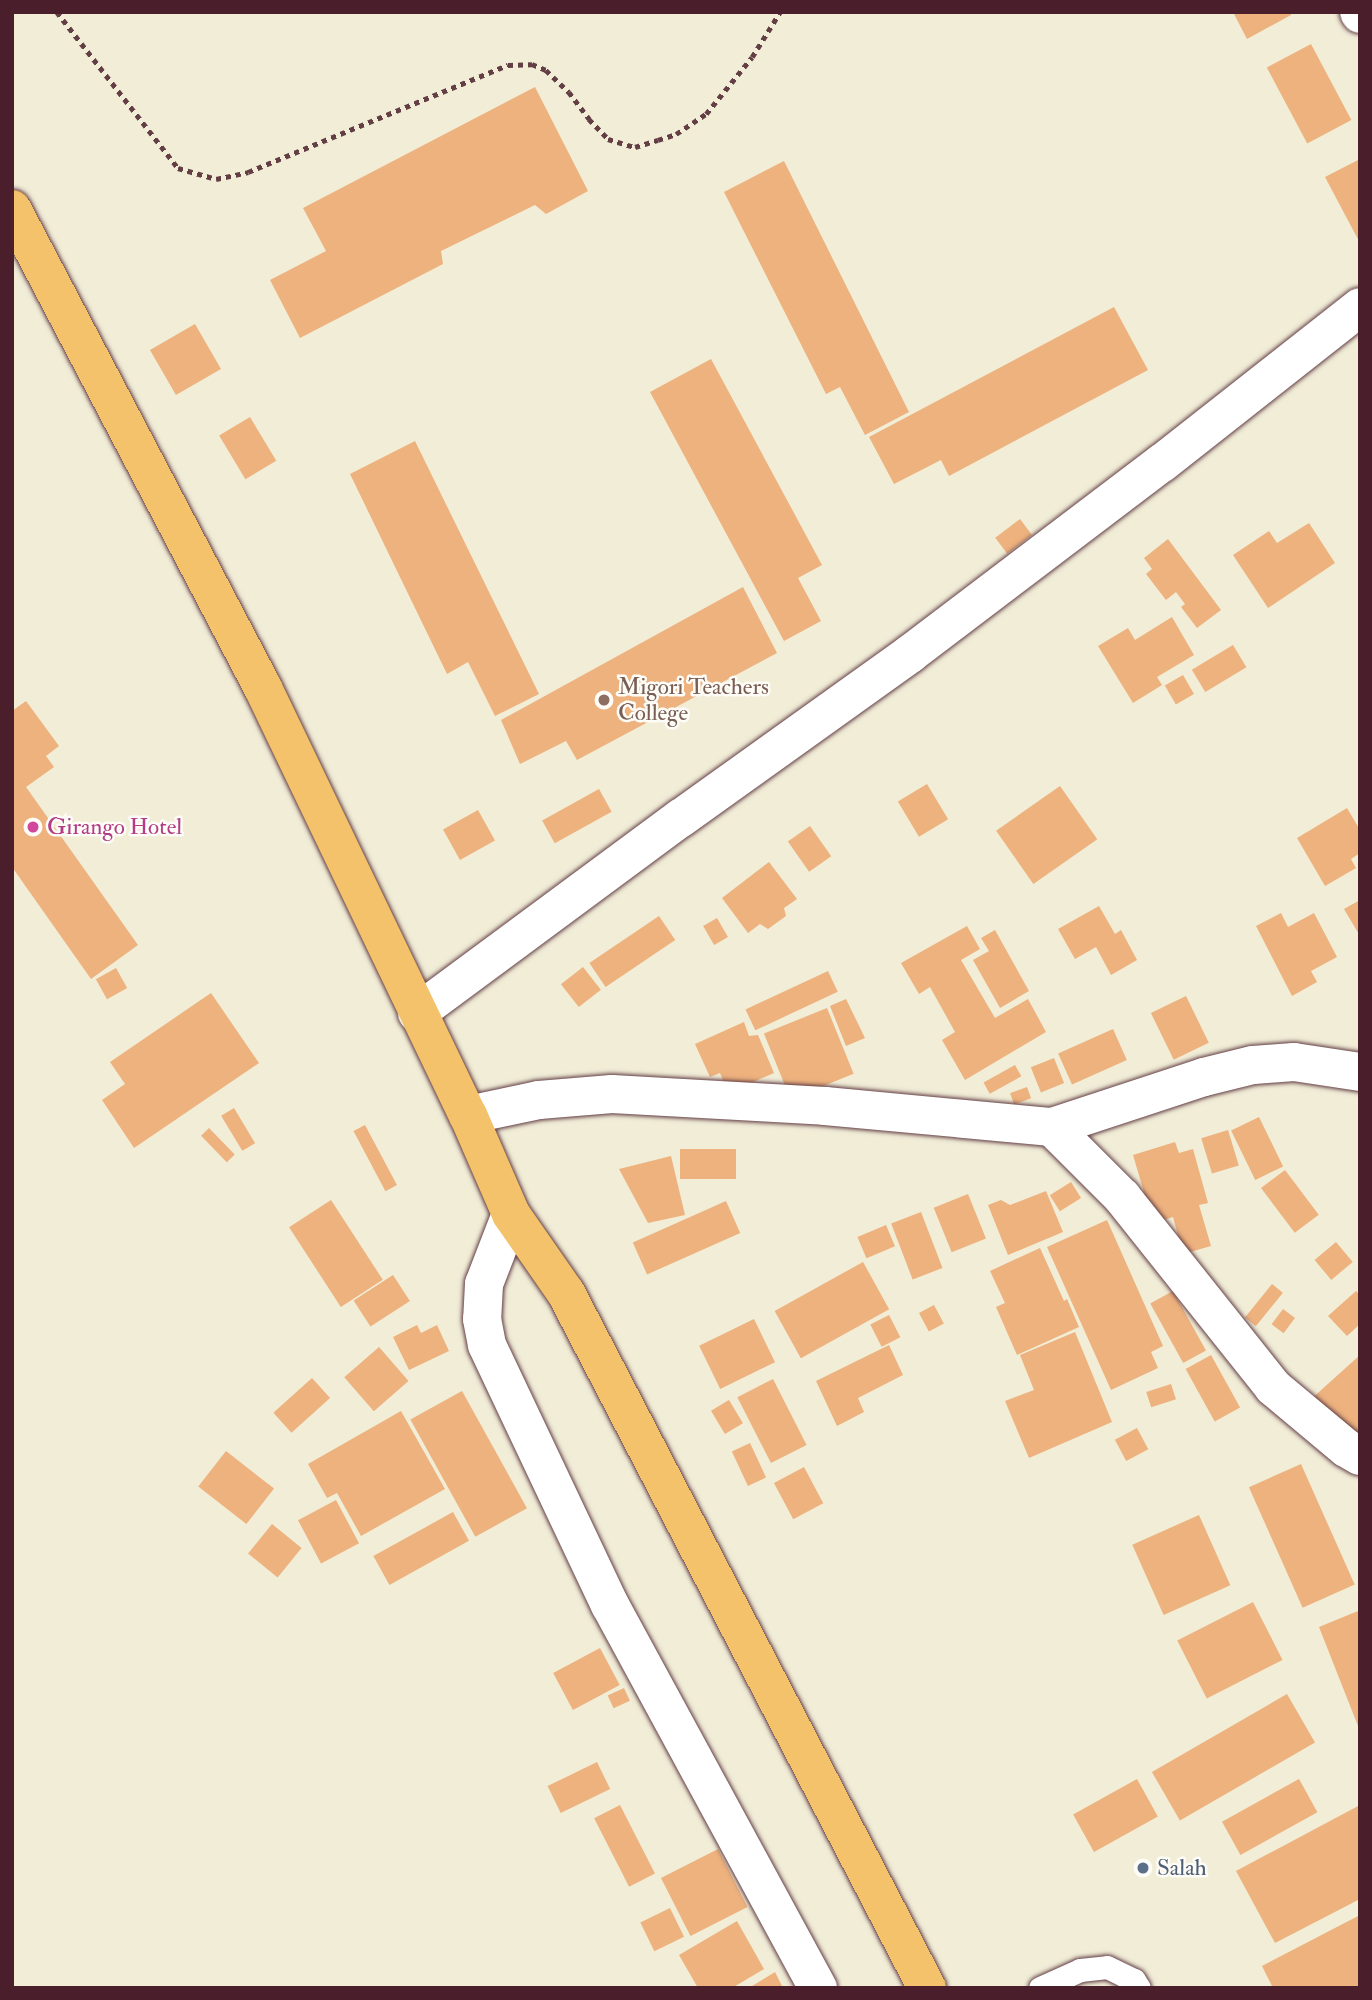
<!DOCTYPE html>
<html>
<head>
<meta charset="utf-8">
<style>
	body { margin:0 }
	#map { position:relative; width:1372px; height:2000px; overflow:hidden; background:#f1edd7; font-family:"IM FELL Double Pica",serif }
	div>[style] { position:absolute }
	[style*='--x'] { left:calc(var(--x)*1px); top:calc(var(--y)*1px); width:calc(var(--w)*1px); rotate:calc(var(--a)*1deg) }
	.building>* { inset:0; background:#edb27e; transform-origin:0 0 }
	.path>* { height:4.5px; margin-top:-2.25px; transform-origin:0; background:repeating-linear-gradient(90deg,#633e45 0 5px,transparent 0 10px) }
	.roads { filter:drop-shadow(0 0 2px #633e45) drop-shadow(0 0 2px #633e45) }
	.service>* { height:23px; margin:-11.5px; padding:0 11.5px; transform-origin:11.5px; border-radius:11.5px; background:#fff }
	.minor>* { height:38px; margin:-19px; padding:0 19px; transform-origin:19px; border-radius:19px; background:#fff }
	.trunk>* { height:38px; margin:-19px; padding:0 19px; transform-origin:19px; border-radius:19px; background:#f3c26a }
	.dots>* { width:19px; height:19px; translate:-50% -50%; box-sizing:border-box; border:4px solid #fdfcf7; border-radius:50% }
	span { translate:-50% -50%; white-space:nowrap; text-align:center; line-height:1.15; -webkit-text-stroke:5px #fdfcf7; paint-order:stroke }
	.education-label { font-size:23px; color:#785e54 }
	.left { translate:0 -50%; text-align:left }
	.hotel-label { font-size:23px; color:#b23c85 }
	.service-label { font-size:23px; color:#4e5e75 }
	.frame { position:absolute; inset:0; border:14px solid #4a1f2b; pointer-events:none }
</style>
</head>
<body>
<div id="map">
	<div class="building">
		<i style="clip-path:polygon(1233px 12px,1290px 12px,1291px 15px,1247px 39px)"></i>
		<i style="left:1311px;top:44px;width:86px;height:50px;rotate:62deg"></i>
		<i style="clip-path:polygon(535px 87px,588px 191px,546px 214px,535px 205px,441px 251px,443px 264px,300px 338px,270px 280px,326px 251px,303px 208px)"></i>
		<i style="clip-path:polygon(1360px 159px,1360px 243px,1325px 177px)"></i>
		<i style="clip-path:polygon(784px 161px,909px 412px,865px 435px,840px 387px,826px 394px,724px 192px)"></i>
		<i style="clip-path:polygon(1114px 307px,1148px 370px,949px 476px,941px 460px,894px 484px,869px 437px)"></i>
		<i style="left:195px;top:324px;width:52px;height:52px;rotate:60deg"></i>
		<i style="clip-path:polygon(711px 359px,822px 565px,798px 578px,821px 621px,784px 641px,650px 392px)"></i>
		<i style="left:250px;top:417px;width:51px;height:36px;rotate:59deg"></i>
		<i style="clip-path:polygon(415px 441px,539px 694px,495px 716px,468px 662px,447px 674px,350px 474px)"></i>
		<i style="left:1020px;top:519px;width:20px;height:31px;rotate:53deg"></i>
		<i style="clip-path:polygon(1309px 523px,1335px 563px,1268px 608px,1233px 555px,1269px 531px,1277px 543px)"></i>
		<i style="clip-path:polygon(1168px 539px,1221px 610px,1197px 628px,1181px 607px,1185px 604px,1176px 592px,1166px 600px,1146px 574px,1152px 569px,1144px 558px)"></i>
		<i style="clip-path:polygon(743px 587px,777px 653px,577px 760px,566px 741px,520px 764px,501px 720px)"></i>
		<i style="clip-path:polygon(1172px 617px,1194px 655px,1157px 677px,1162px 685px,1133px 703px,1098px 646px,1128px 628px,1135px 640px)"></i>
		<i style="left:1233px;top:645px;width:26px;height:48px;rotate:59deg"></i>
		<i style="left:1183px;top:675px;width:22px;height:21px;rotate:60deg"></i>
		<i style="clip-path:polygon(26px 701px,59px 746px,46px 756px,54px 767px,26px 787px,138px 945px,91px 979px,12px 867px,12px 711px)"></i>
		<i style="left:927px;top:784px;width:41px;height:34px;rotate:59deg"></i>
		<i style="left:1060px;top:786px;width:65px;height:78px;rotate:55deg"></i>
		<i style="left:599px;top:789px;width:26px;height:65px;rotate:61deg"></i>
		<i style="clip-path:polygon(1347px 808px,1360px 830px,1360px 853px,1351px 859px,1356px 868px,1325px 886px,1297px 838px)"></i>
		<i style="left:478px;top:810px;width:35px;height:40px;rotate:61deg"></i>
		<i style="left:810px;top:826px;width:37px;height:27px;rotate:55deg"></i>
		<i style="clip-path:polygon(769px 862px,797px 899px,784px 908px,786px 916px,768px 929px,760px 924px,748px 933px,722px 898px)"></i>
		<i style="clip-path:polygon(1360px 900px,1360px 936px,1344px 909px)"></i>
		<i style="clip-path:polygon(1099px 906px,1115px 934px,1121px 930px,1137px 960px,1111px 975px,1096px 947px,1075px 959px,1058px 929px)"></i>
		<i style="clip-path:polygon(1281px 913px,1288px 927px,1314px 913px,1337px 957px,1311px 971px,1317px 982px,1292px 996px,1256px 926px)"></i>
		<i style="left:659px;top:916px;width:29px;height:84px;rotate:56deg"></i>
		<i style="left:717px;top:918px;width:22px;height:16px;rotate:60deg"></i>
		<i style="clip-path:polygon(967px 926px,980px 949px,961px 960px,995px 1018px,1028px 999px,1046px 1032px,965px 1080px,942px 1040px,955px 1032px,930px 987px,919px 994px,901px 963px)"></i>
		<i style="clip-path:polygon(995px 930px,1029px 991px,1000px 1008px,973px 960px,989px 951px,981px 938px)"></i>
		<i style="left:583px;top:967px;width:29px;height:28px;rotate:52deg"></i>
		<i style="left:116px;top:968px;width:23px;height:23px;rotate:61deg"></i>
		<i style="left:828px;top:971px;width:23px;height:91px;rotate:65deg"></i>
		<i style="clip-path:polygon(211px 993px,259px 1063px,134px 1148px,102px 1100px,125px 1084px,110px 1062px)"></i>
		<i style="left:1186px;top:996px;width:52px;height:39px;rotate:64deg"></i>
		<i style="clip-path:polygon(846px 999px,865px 1038px,846px 1046px,830px 1006px)"></i>
		<i style="left:827px;top:1008px;width:71px;height:68px;rotate:68deg"></i>
		<i style="clip-path:polygon(744px 1022px,749px 1036px,758px 1035px,774px 1073px,728px 1093px,720px 1073px,710px 1077px,695px 1044px)"></i>
		<i style="left:1113px;top:1029px;width:34px;height:60px;rotate:66deg"></i>
		<i style="left:1054px;top:1058px;width:27px;height:25px;rotate:68deg"></i>
		<i style="left:1015px;top:1065px;width:13px;height:36px;rotate:61deg"></i>
		<i style="left:1027px;top:1087px;width:12px;height:18px;rotate:70deg"></i>
		<i style="left:234px;top:1108px;width:41px;height:15px;rotate:59deg"></i>
		<i style="left:1259px;top:1117px;width:55px;height:31px;rotate:64deg"></i>
		<i style="left:365px;top:1125px;width:68px;height:13px;rotate:62deg"></i>
		<i style="left:209px;top:1128px;width:37px;height:11px;rotate:46deg"></i>
		<i style="left:1228px;top:1130px;width:37px;height:28px;rotate:73deg"></i>
		<i style="clip-path:polygon(1175px 1142px,1179px 1153px,1193px 1149px,1208px 1203px,1199px 1205px,1211px 1246px,1183px 1254px,1173px 1217px,1153px 1223px,1133px 1155px)"></i>
		<i style="left:736px;top:1149px;width:30px;height:56px;rotate:90deg"></i>
		<i style="clip-path:polygon(671px 1156px,685px 1215px,648px 1223px,619px 1169px)"></i>
		<i style="left:1285px;top:1170px;width:56px;height:30px;rotate:53deg"></i>
		<i style="left:1071px;top:1182px;width:19px;height:25px;rotate:58deg"></i>
		<i style="clip-path:polygon(1046px 1191px,1063px 1232px,1008px 1255px,988px 1205px,1001px 1200px,1010px 1205px)"></i>
		<i style="left:968px;top:1194px;width:48px;height:37px;rotate:68deg"></i>
		<i style="left:331px;top:1200px;width:95px;height:50px;rotate:57deg"></i>
		<i style="left:726px;top:1201px;width:35px;height:102px;rotate:66deg"></i>
		<i style="left:921px;top:1212px;width:60px;height:32px;rotate:69deg"></i>
		<i style="clip-path:polygon(1107px 1220px,1163px 1346px,1151px 1352px,1158px 1368px,1111px 1390px,1047px 1247px)"></i>
		<i style="left:886px;top:1225px;width:23px;height:31px;rotate:67deg"></i>
		<i style="left:1336px;top:1242px;width:26px;height:28px;rotate:50deg"></i>
		<i style="clip-path:polygon(1040px 1248px,1064px 1301px,1067px 1299px,1079px 1327px,1017px 1355px,996px 1307px,1005px 1303px,990px 1271px)"></i>
		<i style="left:863px;top:1262px;width:54px;height:101px;rotate:61deg"></i>
		<i style="left:393px;top:1275px;width:31px;height:47px;rotate:57deg"></i>
		<i style="left:1272px;top:1284px;width:14px;height:43px;rotate:39deg"></i>
		<i style="left:1173px;top:1291px;width:68px;height:26px;rotate:61deg"></i>
		<i style="clip-path:polygon(1356px 1291px,1360px 1295px,1360px 1324px,1347px 1336px,1328px 1316px)"></i>
		<i style="left:934px;top:1305px;width:21px;height:17px;rotate:62deg"></i>
		<i style="left:1283px;top:1309px;width:15px;height:19px;rotate:37deg"></i>
		<i style="left:889px;top:1315px;width:25px;height:21px;rotate:63deg"></i>
		<i style="left:754px;top:1319px;width:48px;height:61px;rotate:64deg"></i>
		<i style="clip-path:polygon(417px 1325px,421px 1333px,437px 1325px,449px 1351px,409px 1370px,393px 1337px)"></i>
		<i style="clip-path:polygon(1075px 1332px,1112px 1422px,1029px 1458px,1005px 1401px,1034px 1390px,1020px 1355px)"></i>
		<i style="clip-path:polygon(889px 1345px,903px 1375px,858px 1398px,864px 1412px,837px 1426px,816px 1381px)"></i>
		<i style="left:379px;top:1347px;width:45px;height:46px;rotate:49deg"></i>
		<i style="left:1211px;top:1355px;width:60px;height:29px;rotate:61deg"></i>
		<i style="clip-path:polygon(1360px 1355px,1360px 1453px,1309px 1401px)"></i>
		<i style="left:312px;top:1378px;width:27px;height:52px;rotate:48deg"></i>
		<i style="left:773px;top:1379px;width:74px;height:40px;rotate:63deg"></i>
		<i style="left:1171px;top:1384px;width:16px;height:26px;rotate:72deg"></i>
		<i style="left:462px;top:1391px;width:134px;height:59px;rotate:61deg"></i>
		<i style="left:729px;top:1400px;width:27px;height:21px;rotate:59deg"></i>
		<i style="clip-path:polygon(401px 1411px,445px 1489px,361px 1536px,337px 1493px,327px 1498px,308px 1464px)"></i>
		<i style="left:1137px;top:1428px;width:24px;height:25px;rotate:62deg"></i>
		<i style="left:750px;top:1443px;width:38px;height:20px;rotate:65deg"></i>
		<i style="left:226px;top:1451px;width:61px;height:45px;rotate:38deg"></i>
		<i style="left:1301px;top:1464px;width:132px;height:57px;rotate:66deg"></i>
		<i style="left:804px;top:1467px;width:41px;height:34px;rotate:62deg"></i>
		<i style="left:336px;top:1500px;width:49px;height:43px;rotate:62deg"></i>
		<i style="left:453px;top:1512px;width:33px;height:91px;rotate:61deg"></i>
		<i style="left:1199px;top:1515px;width:77px;height:73px;rotate:66deg"></i>
		<i style="left:272px;top:1524px;width:38px;height:38px;rotate:39deg"></i>
		<i style="left:1253px;top:1602px;width:65px;height:85px;rotate:63deg"></i>
		<i style="clip-path:polygon(1358px 1611px,1360px 1615px,1360px 1731px,1319px 1627px)"></i>
		<i style="left:600px;top:1648px;width:42px;height:53px;rotate:62deg"></i>
		<i style="left:624px;top:1688px;width:14px;height:18px;rotate:65deg"></i>
		<i style="left:1287px;top:1694px;width:56px;height:156px;rotate:60deg"></i>
		<i style="left:597px;top:1762px;width:30px;height:55px;rotate:64deg"></i>
		<i style="left:1137px;top:1779px;width:43px;height:73px;rotate:61deg"></i>
		<i style="left:1299px;top:1779px;width:38px;height:88px;rotate:61deg"></i>
		<i style="left:620px;top:1805px;width:77px;height:29px;rotate:63deg"></i>
		<i style="clip-path:polygon(1360px 1805px,1360px 1899px,1275px 1943px,1236px 1871px)"></i>
		<i style="left:718px;top:1849px;width:65px;height:64px;rotate:63deg"></i>
		<i style="left:670px;top:1908px;width:32px;height:33px;rotate:64deg"></i>
		<i style="clip-path:polygon(1360px 1915px,1360px 1988px,1273px 1988px,1262px 1966px)"></i>
		<i style="clip-path:polygon(737px 1921px,764px 1969px,732px 1988px,698px 1988px,679px 1955px)"></i>
		<i style="clip-path:polygon(775px 1972px,783px 1988px,749px 1988px)"></i>
	</div>
	<div class="path">
		<i style="--x:57;--y:12;--w:197;--a:52.2"></i>
		<i style="--x:178;--y:168;--w:40;--a:16"></i>
		<i style="--x:216;--y:179;--w:33;--a:-12"></i>
		<i style="--x:248;--y:172;--w:281;--a:-22.4"></i>
		<i style="--x:508;--y:65;--w:24;--a:-2"></i>
		<i style="--x:532;--y:64;--w:15;--a:23"></i>
		<i style="--x:546;--y:70;--w:32;--a:44"></i>
		<i style="--x:569;--y:92;--w:34;--a:53"></i>
		<i style="--x:589;--y:119;--w:28;--a:46"></i>
		<i style="--x:608;--y:139;--w:28;--a:17"></i>
		<i style="--x:635;--y:147;--w:24;--a:-17"></i>
		<i style="--x:658;--y:140;--w:19;--a:-18"></i>
		<i style="--x:676;--y:134;--w:36;--a:-34"></i>
		<i style="--x:706;--y:114;--w:73;--a:-51.1"></i>
		<i style="--x:752;--y:57;--w:53;--a:-58.1"></i>
	</div>
	<div class="roads">
		<div class="service">
			<i style="--x:1040;--y:1988;--w:44;--a:-24.2"></i>
			<i style="--x:1080;--y:1970;--w:27;--a:-6"></i>
			<i style="--x:1107;--y:1967;--w:30;--a:26"></i>
			<i style="--x:1134;--y:1980;--w:9;--a:58"></i>
		</div>
		<div class="minor">
			<i style="--x:1359;--y:12;--w:2;--a:63"></i>
			<i style="--x:417;--y:1013;--w:328;--a:-36.5"></i>
			<i style="--x:681;--y:818;--w:282;--a:-35.6"></i>
			<i style="--x:910;--y:654;--w:316;--a:-37.2"></i>
			<i style="--x:1162;--y:463;--w:252;--a:-38.2"></i>
			<i style="--x:468;--y:1115;--w:73;--a:-11.9"></i>
			<i style="--x:539;--y:1100;--w:73;--a:-4.7"></i>
			<i style="--x:612;--y:1094;--w:213;--a:3.2"></i>
			<i style="--x:825;--y:1106;--w:228;--a:5.3"></i>
			<i style="--x:1052;--y:1127;--w:160;--a:-18.2"></i>
			<i style="--x:1204;--y:1077;--w:50;--a:-13.8"></i>
			<i style="--x:1253;--y:1065;--w:41;--a:-4.2"></i>
			<i style="--x:1294;--y:1062;--w:67;--a:8.6"></i>
			<i style="--x:1052;--y:1127;--w:99;--a:45"></i>
			<i style="--x:1122;--y:1197;--w:243;--a:51.5"></i>
			<i style="--x:1273;--y:1387;--w:95;--a:39.9"></i>
			<i style="--x:1346;--y:1448;--w:16;--a:30"></i>
			<i style="--x:511;--y:1214;--w:75;--a:111.1"></i>
			<i style="--x:484;--y:1284;--w:35;--a:93"></i>
			<i style="--x:482;--y:1319;--w:26;--a:79"></i>
			<i style="--x:487;--y:1345;--w:288;--a:64.7"></i>
			<i style="--x:610;--y:1605;--w:436;--a:61.5"></i>
		</div>
		<div class="trunk">
			<i style="--x:12;--y:209;--w:541;--a:62.35"></i>
			<i style="--x:263;--y:688;--w:474;--a:64.4"></i>
			<i style="--x:468;--y:1115;--w:108;--a:66.5"></i>
			<i style="--x:511;--y:1214;--w:96;--a:55.2"></i>
			<i style="--x:566;--y:1293;--w:783;--a:62.55"></i>
		</div>
	</div>
	<div class="dots">
		<i style="left:604px;top:700px;background:#8d6e63"></i>
		<i style="left:33px;top:827px;background:#d1479c"></i>
		<i style="left:1143px;top:1868px;background:#5c6f8a"></i>
	</div>
	<div class="education-label">
		<span class="left" style="left:618px;top:700px">Migori Teachers<br>College</span>
	</div>
	<div class="hotel-label">
		<span class="left" style="left:47px;top:827px">Girango Hotel</span>
	</div>
	<div class="service-label">
		<span class="left" style="left:1157px;top:1868px">Salah</span>
	</div>
	<div class="frame"></div>
</div>
</body>
</html>
